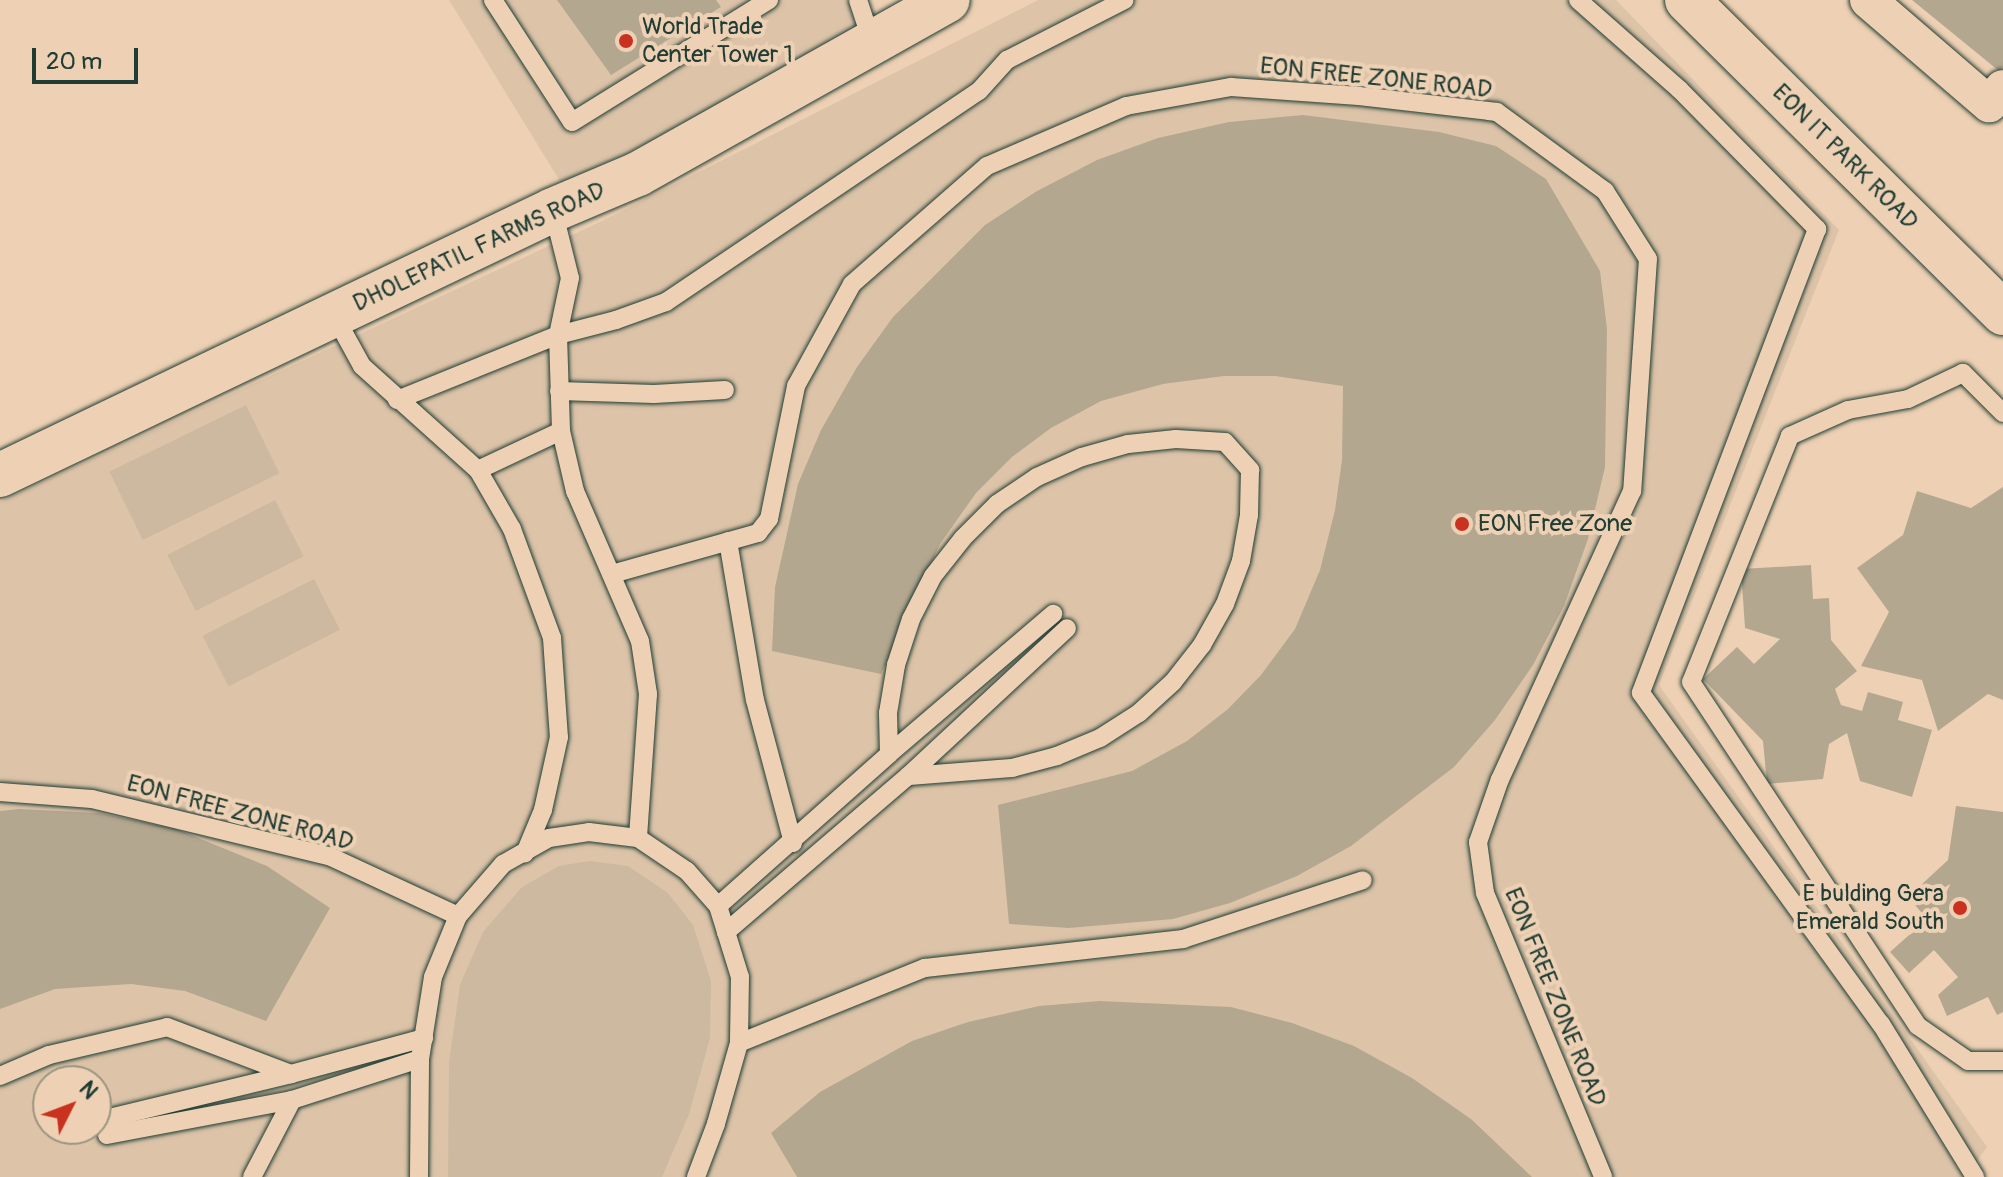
<!DOCTYPE html>
<html>
<head>
<meta charset="utf-8">
<style>
	body { margin:0 }
	#map { position:relative; width:2003px; height:1177px; overflow:hidden; background:#eed1b4; font-family:Pangolin,sans-serif }
	div>[style] { position:absolute }
	[style*='--x'] { left:calc(var(--x)*1px); top:calc(var(--y)*1px); width:calc(var(--w)*1px); rotate:calc(var(--a)*1deg) }
	.built>* { inset:0; background:#ddc4a9 }
	.green>* { inset:0; background:#ccb99f; transform-origin:0 0 }
	.building>* { inset:0; background:#b4a790 }
	.roads { filter:drop-shadow(0 0 2px #1f3d34) drop-shadow(0 0 2px #1f3d34) }
	.lane>* { height:18px; margin:-9px; padding:0 9px; transform-origin:9px; border-radius:9px; background:#eed1b4 }
	.street>* { height:36px; margin:-18px; padding:0 18px; transform-origin:18px; border-radius:18px; background:#eed1b4 }
	.secondary>* { height:44px; margin:-22px; padding:0 22px; transform-origin:22px; border-radius:22px; background:#eed1b4 }
	.dots>* { width:22px; height:22px; translate:-50% -50%; box-sizing:border-box; border:4px solid #eed1b4; border-radius:50% }
	span { translate:-50% -50%; white-space:nowrap; text-align:center; line-height:1.15; -webkit-text-stroke:8px #eed1b4; paint-order:stroke }
	.poi-label { font-size:24px; color:#1f3d34 }
	.left { translate:0 -50%; text-align:left }
	.right { translate:-100% -50%; text-align:right }
	.street-label { font-size:24px; color:#1f3d34 }
	.north { position:absolute; left:32px; top:1065px; width:80px; height:80px; box-sizing:border-box; background:#eed1b4; border:2px solid #9b9681; border-radius:50%; rotate:48deg; font-size:22px; font-weight:700; line-height:32px; text-align:center; color:#1f3d34 }
	.north::after { content:''; display:block; margin:auto; width:28px; height:36px; background:#c8321e; clip-path:polygon(50% 0,100% 100%,50% 72%,0 100%) }
	.scale { position:absolute; left:32px; top:48px; width:106px; height:36px; box-sizing:border-box; border:4px solid #1f3d34; border-top:0; padding-left:10px; font-size:24px; line-height:28px; white-space:nowrap; color:#1f3d34; -webkit-text-stroke:6px #eed1b4; paint-order:stroke }
</style>
</head>
<body>
<div id="map">
	<div class="built">
		<i style="clip-path:polygon(449px 0,847px 0,872px 42px,561px 183px)"></i>
		<i style="clip-path:polygon(evenodd,1038px 0,1616px 0,1839px 230px,1659px 685px,1987px 1147px,1965px 1177px,0 1177px,0 502px,600px 222px,1038px 0,48px 1081px,96px 1081px,96px 1129px,48px 1129px,48px 1081px)"></i>
	</div>
	<div class="green">
		<i style="left:246px;top:405px;width:76px;height:152px;rotate:64deg"></i>
		<i style="left:275px;top:500px;width:63px;height:121px;rotate:63deg"></i>
		<i style="left:314px;top:579px;width:57px;height:125px;rotate:63deg"></i>
		<i style="clip-path:polygon(590px 861px,628px 866px,668px 893px,693px 925px,711px 981px,710px 1038px,689px 1114px,662px 1177px,448px 1177px,449px 1062px,460px 985px,483px 932px,522px 887px,559px 866px)"></i>
	</div>
	<div class="building">
		<i style="clip-path:polygon(557px 0,716px 0,721px 7px,611px 75px)"></i>
		<i style="clip-path:polygon(1912px 0,2003px 0,2003px 67px,1999px 71px)"></i>
		<i style="clip-path:polygon(1303px 115px,1439px 132px,1496px 146px,1546px 179px,1600px 271px,1607px 329px,1605px 467px,1588px 539px,1564px 606px,1533px 665px,1495px 720px,1454px 767px,1351px 846px,1297px 876px,1230px 903px,1173px 919px,1069px 928px,1009px 924px,998px 805px,1132px 771px,1187px 741px,1228px 709px,1261px 675px,1295px 629px,1320px 570px,1335px 510px,1342px 460px,1343px 386px,1275px 376px,1224px 376px,1163px 384px,1101px 401px,1051px 428px,1012px 457px,976px 493px,940px 544px,881px 674px,772px 651px,775px 587px,798px 484px,821px 430px,857px 367px,893px 317px,985px 225px,1037px 191px,1097px 160px,1158px 138px,1229px 122px)"></i>
		<i style="clip-path:polygon(2003px 487px,2003px 700px,1988px 694px,1938px 731px,1922px 680px,1861px 666px,1889px 612px,1857px 568px,1903px 535px,1917px 491px,1971px 508px)"></i>
		<i style="clip-path:polygon(1811px 565px,1813px 599px,1829px 598px,1831px 640px,1857px 671px,1835px 689px,1841px 705px,1862px 711px,1868px 692px,1903px 702px,1898px 720px,1932px 730px,1912px 797px,1860px 781px,1847px 733px,1829px 744px,1823px 779px,1767px 784px,1763px 741px,1703px 679px,1737px 647px,1754px 664px,1780px 639px,1745px 628px,1741px 569px)"></i>
		<i style="clip-path:polygon(1956px 806px,2003px 812px,2003px 1012px,1997px 1015px,1988px 997px,1947px 1016px,1938px 995px,1958px 977px,1934px 950px,1909px 973px,1890px 952px,1927px 919px,1908px 897px,1948px 860px)"></i>
		<i style="clip-path:polygon(19px 809px,99px 813px,176px 829px,267px 866px,330px 908px,266px 1021px,185px 991px,131px 984px,55px 989px,0 1009px,0 811px)"></i>
		<i style="clip-path:polygon(1100px 1001px,1231px 1007px,1292px 1023px,1354px 1046px,1412px 1078px,1471px 1119px,1532px 1177px,797px 1177px,771px 1133px,820px 1092px,912px 1041px,968px 1022px,1039px 1006px)"></i>
	</div>
	<div class="roads">
		<div class="lane">
			<i style="--x:493;--y:0;--w:145;--a:57.1"></i>
			<i style="--x:572;--y:122;--w:232;--a:-31.8"></i>
			<i style="--x:858;--y:0;--w:44;--a:71.6"></i>
			<i style="--x:1578;--y:0;--w:135;--a:41.4"></i>
			<i style="--x:1679;--y:89;--w:197;--a:45.4"></i>
			<i style="--x:1817;--y:229;--w:496;--a:110.8"></i>
			<i style="--x:1641;--y:693;--w:409;--a:54.1"></i>
			<i style="--x:1881;--y:1024;--w:180;--a:58.4"></i>
			<i style="--x:553;--y:210;--w:70;--a:76"></i>
			<i style="--x:570;--y:278;--w:58;--a:101.9"></i>
			<i style="--x:558;--y:335;--w:96;--a:88.2"></i>
			<i style="--x:561;--y:431;--w:62;--a:76.9"></i>
			<i style="--x:575;--y:491;--w:163;--a:66.6"></i>
			<i style="--x:640;--y:641;--w:54;--a:81.4"></i>
			<i style="--x:648;--y:694;--w:144;--a:94"></i>
			<i style="--x:334;--y:315;--w:58;--a:61.2"></i>
			<i style="--x:362;--y:366;--w:156;--a:41.9"></i>
			<i style="--x:478;--y:470;--w:68;--a:60"></i>
			<i style="--x:512;--y:529;--w:116;--a:69.8"></i>
			<i style="--x:552;--y:638;--w:99;--a:86"></i>
			<i style="--x:559;--y:737;--w:75;--a:102.4"></i>
			<i style="--x:543;--y:810;--w:47;--a:112.7"></i>
			<i style="--x:559;--y:391;--w:95;--a:1.8"></i>
			<i style="--x:654;--y:394;--w:71;--a:-3.2"></i>
			<i style="--x:397;--y:400;--w:174;--a:-22"></i>
			<i style="--x:558;--y:335;--w:60;--a:-14.5"></i>
			<i style="--x:616;--y:320;--w:53;--a:-19.8"></i>
			<i style="--x:666;--y:302;--w:377;--a:-34"></i>
			<i style="--x:979;--y:91;--w:42;--a:-47.9"></i>
			<i style="--x:1007;--y:60;--w:132;--a:-27"></i>
			<i style="--x:2003;--y:413;--w:57;--a:-135"></i>
			<i style="--x:1963;--y:373;--w:61;--a:154.7"></i>
			<i style="--x:1908;--y:399;--w:61;--a:169.6"></i>
			<i style="--x:1848;--y:410;--w:64;--a:155.9"></i>
			<i style="--x:1790;--y:436;--w:265;--a:111.9"></i>
			<i style="--x:1691;--y:682;--w:412;--a:56.6"></i>
			<i style="--x:1918;--y:1026;--w:61;--a:35"></i>
			<i style="--x:1968;--y:1061;--w:35;--a:0"></i>
			<i style="--x:478;--y:470;--w:92;--a:-25.2"></i>
			<i style="--x:728;--y:541;--w:161;--a:80.4"></i>
			<i style="--x:755;--y:700;--w:148;--a:75.1"></i>
			<i style="--x:612;--y:574;--w:152;--a:-15.7"></i>
			<i style="--x:758;--y:533;--w:18;--a:-52"></i>
			<i style="--x:769;--y:519;--w:136;--a:-78.5"></i>
			<i style="--x:796;--y:386;--w:116;--a:-61.2"></i>
			<i style="--x:852;--y:284;--w:179;--a:-41.2"></i>
			<i style="--x:987;--y:166;--w:151;--a:-23.3"></i>
			<i style="--x:1126;--y:106;--w:107;--a:-10.3"></i>
			<i style="--x:1231;--y:87;--w:128;--a:4"></i>
			<i style="--x:1359;--y:96;--w:139;--a:6.6"></i>
			<i style="--x:1497;--y:112;--w:134;--a:36.2"></i>
			<i style="--x:1605;--y:191;--w:80;--a:57.7"></i>
			<i style="--x:1648;--y:259;--w:233;--a:93.9"></i>
			<i style="--x:1632;--y:491;--w:317;--a:114.6"></i>
			<i style="--x:1500;--y:779;--w:67;--a:109.2"></i>
			<i style="--x:1478;--y:842;--w:51;--a:82.2"></i>
			<i style="--x:1485;--y:893;--w:308;--a:67.4"></i>
			<i style="--x:889;--y:754;--w:216;--a:-40.5"></i>
			<i style="--x:908;--y:776;--w:217;--a:-42.9"></i>
			<i style="--x:0;--y:792;--w:92;--a:4.4"></i>
			<i style="--x:92;--y:799;--w:246;--a:13.6"></i>
			<i style="--x:331;--y:857;--w:140;--a:24.9"></i>
			<i style="--x:718;--y:906;--w:229;--a:-41.6"></i>
			<i style="--x:889;--y:754;--w:41;--a:-91.4"></i>
			<i style="--x:888;--y:713;--w:49;--a:-80.5"></i>
			<i style="--x:896;--y:665;--w:48;--a:-71.9"></i>
			<i style="--x:911;--y:619;--w:48;--a:-62.9"></i>
			<i style="--x:933;--y:576;--w:48;--a:-51.7"></i>
			<i style="--x:963;--y:538;--w:48;--a:-45"></i>
			<i style="--x:997;--y:504;--w:48;--a:-34"></i>
			<i style="--x:1037;--y:477;--w:49;--a:-24"></i>
			<i style="--x:1082;--y:457;--w:48;--a:-15.8"></i>
			<i style="--x:1128;--y:444;--w:48;--a:-5.9"></i>
			<i style="--x:1176;--y:439;--w:49;--a:3.5"></i>
			<i style="--x:1225;--y:442;--w:38;--a:48"></i>
			<i style="--x:1250;--y:470;--w:45;--a:91.3"></i>
			<i style="--x:1249;--y:515;--w:47;--a:99.9"></i>
			<i style="--x:1241;--y:561;--w:46;--a:110.4"></i>
			<i style="--x:1225;--y:604;--w:47;--a:119.3"></i>
			<i style="--x:1202;--y:645;--w:47;--a:128.1"></i>
			<i style="--x:1173;--y:682;--w:46;--a:137.6"></i>
			<i style="--x:1139;--y:713;--w:46;--a:147.3"></i>
			<i style="--x:1100;--y:738;--w:47;--a:157.3"></i>
			<i style="--x:1057;--y:756;--w:47;--a:165.1"></i>
			<i style="--x:1012;--y:768;--w:104;--a:175.6"></i>
			<i style="--x:908;--y:776;--w:240;--a:139.4"></i>
			<i style="--x:739;--y:1043;--w:201;--a:-22"></i>
			<i style="--x:925;--y:968;--w:260;--a:-6.4"></i>
			<i style="--x:1183;--y:939;--w:189;--a:-18.1"></i>
			<i style="--x:0;--y:1076;--w:53;--a:-23.2"></i>
			<i style="--x:49;--y:1055;--w:121;--a:-13.3"></i>
			<i style="--x:167;--y:1027;--w:133;--a:20.8"></i>
			<i style="--x:291;--y:1074;--w:138;--a:-15.1"></i>
			<i style="--x:101;--y:1120;--w:195;--a:-13.6"></i>
			<i style="--x:107;--y:1135;--w:188;--a:-10.7"></i>
			<i style="--x:252;--y:1177;--w:87;--a:-62.5"></i>
			<i style="--x:292;--y:1100;--w:134;--a:-17.8"></i>
			<i style="--x:419;--y:1177;--w:118;--a:-89.5"></i>
			<i style="--x:420;--y:1059;--w:83;--a:-81"></i>
			<i style="--x:433;--y:977;--w:66;--a:-67.7"></i>
			<i style="--x:458;--y:916;--w:69;--a:-49.1"></i>
			<i style="--x:503;--y:864;--w:53;--a:-29.5"></i>
			<i style="--x:549;--y:838;--w:40;--a:-8.5"></i>
			<i style="--x:589;--y:832;--w:49;--a:7"></i>
			<i style="--x:638;--y:838;--w:59;--a:34"></i>
			<i style="--x:687;--y:871;--w:47;--a:48.5"></i>
			<i style="--x:718;--y:906;--w:74;--a:72.8"></i>
			<i style="--x:740;--y:977;--w:66;--a:90.9"></i>
			<i style="--x:739;--y:1043;--w:84;--a:105.9"></i>
			<i style="--x:716;--y:1124;--w:57;--a:110.7"></i>
		</div>
		<div class="street">
			<i style="--x:1868;--y:0;--w:160;--a:40.7"></i>
			<i style="--x:1989;--y:104;--w:21;--a:-49"></i>
		</div>
		<div class="secondary">
			<i style="--x:1687;--y:0;--w:445;--a:44.7"></i>
			<i style="--x:0;--y:475;--w:613;--a:-25.6"></i>
			<i style="--x:553;--y:210;--w:92;--a:-23"></i>
			<i style="--x:638;--y:174;--w:355;--a:-29.3"></i>
		</div>
	</div>
	<div class="dots">
		<i style="left:626px;top:41px;background:#c8321e"></i>
		<i style="left:1462px;top:524px;background:#c8321e"></i>
		<i style="left:1960px;top:908px;background:#c8321e"></i>
	</div>
	<div class="poi-label">
		<span class="left" style="left:642px;top:41px">World Trade<br>Center Tower 1</span>
		<span class="left" style="left:1478px;top:524px">EON Free Zone</span>
		<span class="right" style="left:1944px;top:908px">E bulding Gera<br>Emerald South</span>
	</div>
	<div class="street-label">
		<span style="left:1376px;top:78px;rotate:6deg">EON FREE ZONE ROAD</span>
		<span style="left:1845px;top:157px;rotate:45deg">EON IT PARK ROAD</span>
		<span style="left:479px;top:247px;rotate:-25deg">DHOLEPATIL FARMS ROAD</span>
		<span style="left:240px;top:813px;rotate:15deg">EON FREE ZONE ROAD</span>
		<span style="left:1555px;top:997px;rotate:68deg">EON FREE ZONE ROAD</span>
	</div>
	<div class="north">N</div>
	<div class="scale">20 m</div>
</div>
</body>
</html>
